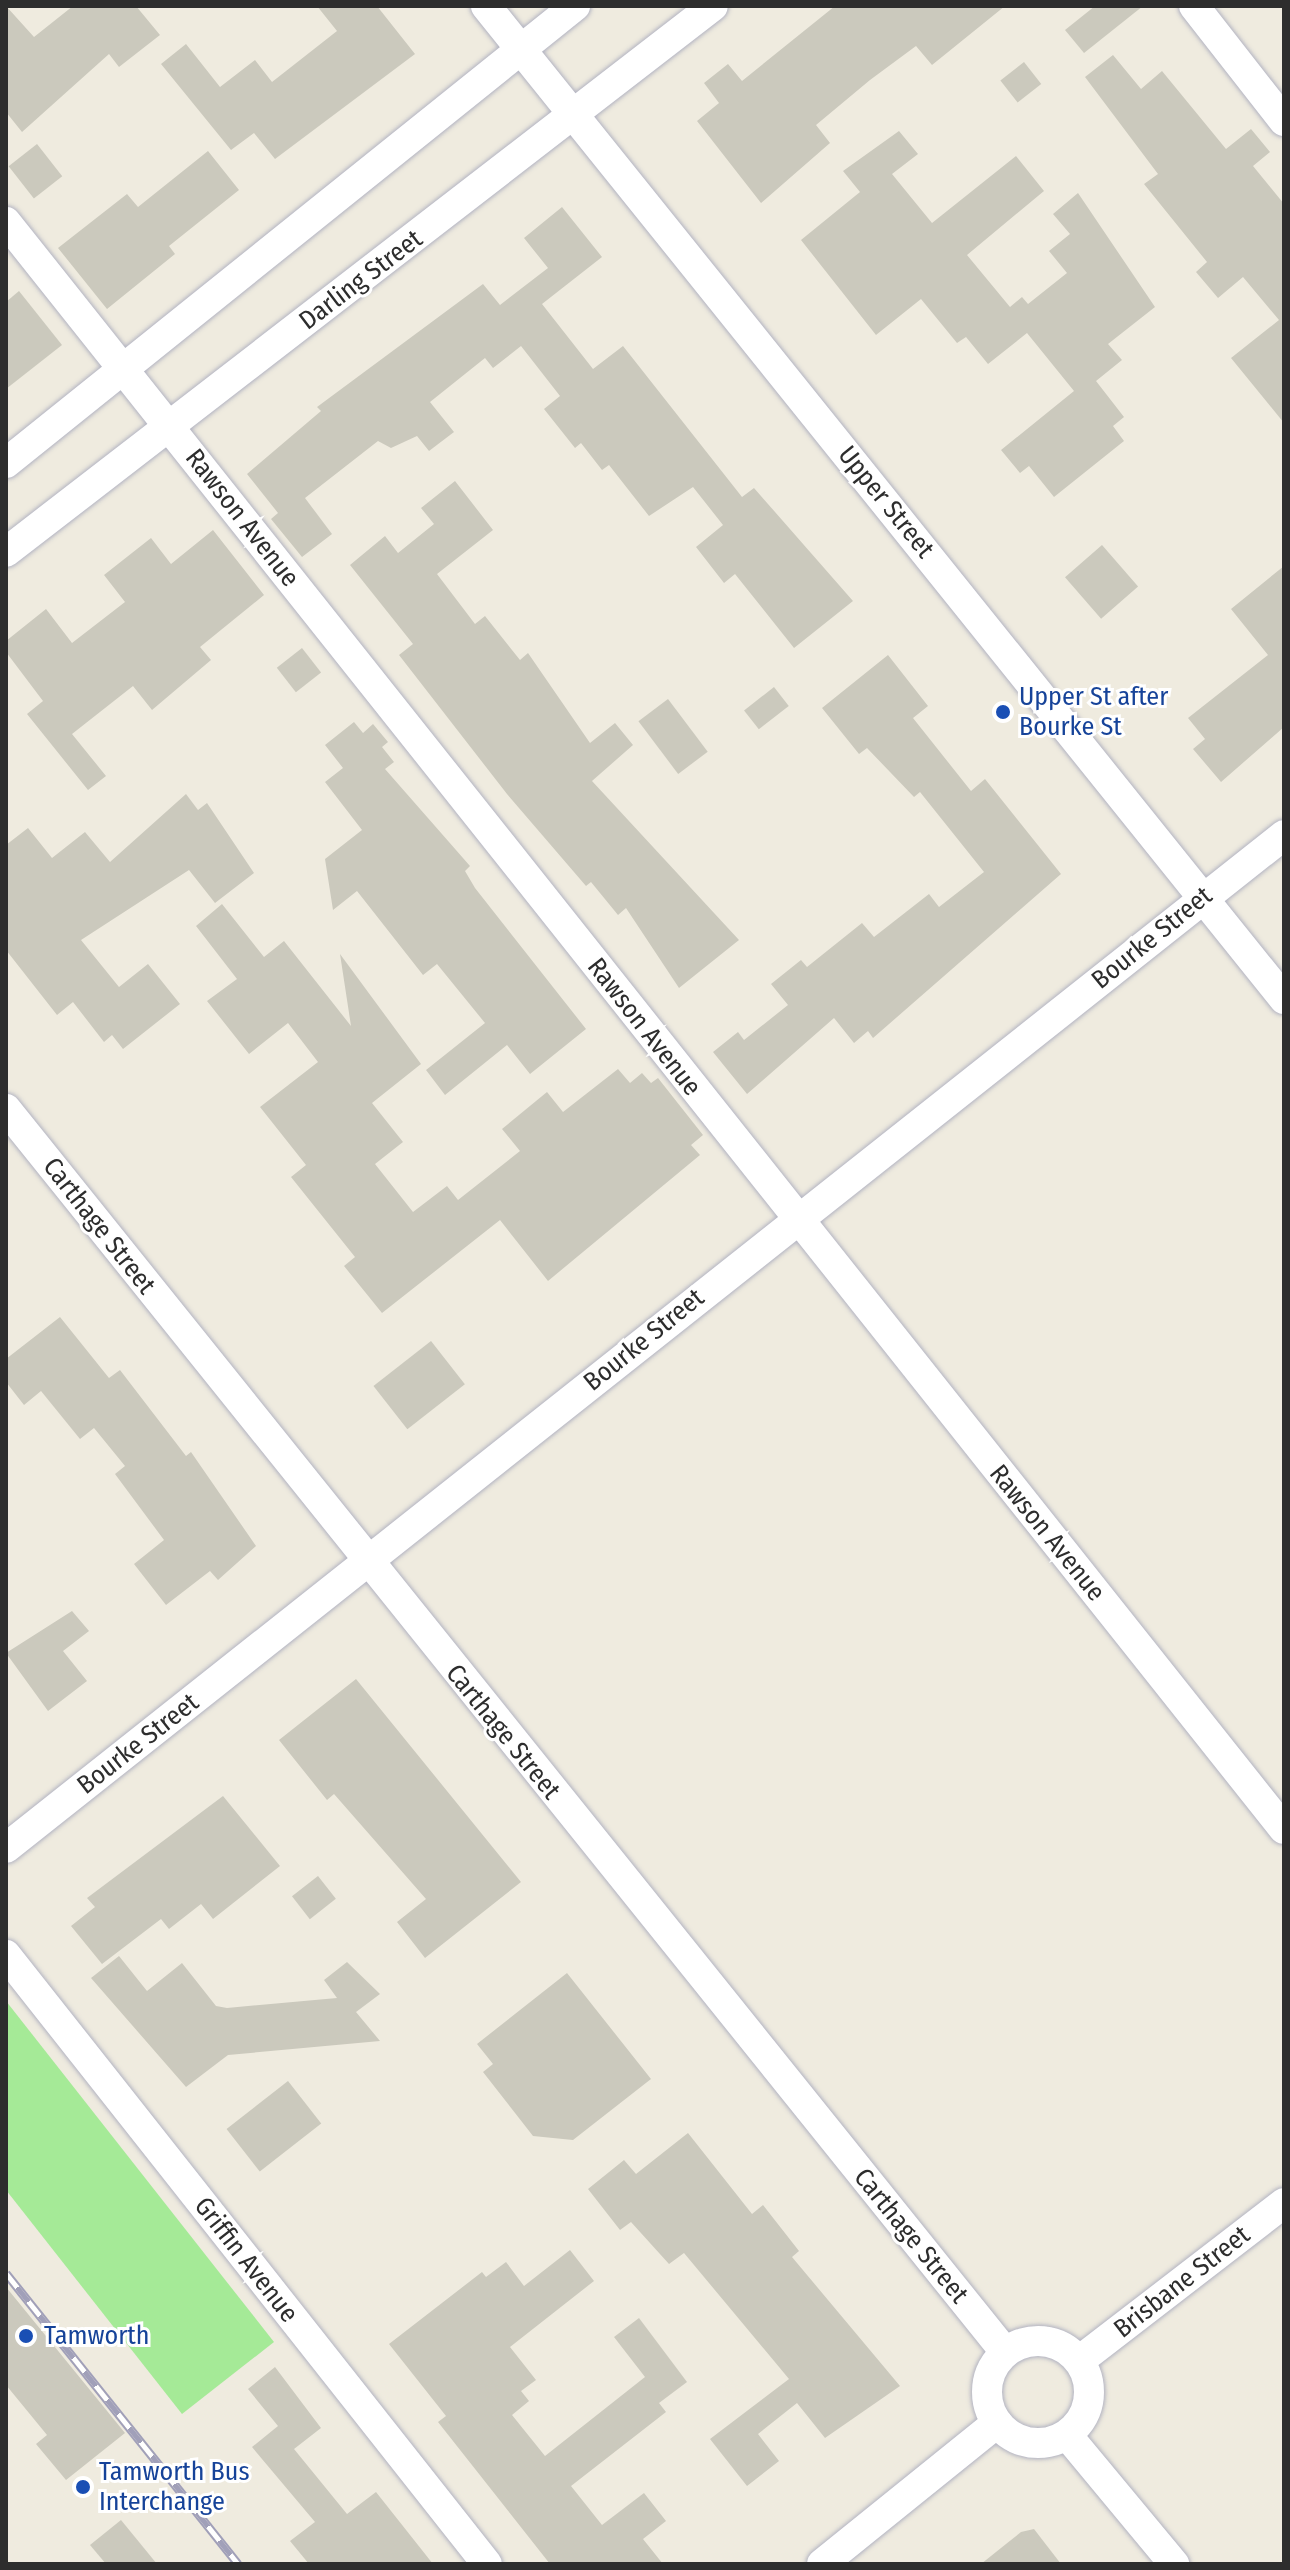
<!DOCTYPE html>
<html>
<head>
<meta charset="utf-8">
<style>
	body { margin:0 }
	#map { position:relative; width:1290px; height:2570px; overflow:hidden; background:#efebdf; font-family:"Fira Sans Condensed",sans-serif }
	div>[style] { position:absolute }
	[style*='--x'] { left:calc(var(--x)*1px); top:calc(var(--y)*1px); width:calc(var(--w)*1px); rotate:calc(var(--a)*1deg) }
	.green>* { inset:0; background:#a5ea97 }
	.building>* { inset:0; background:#cbc9bd; transform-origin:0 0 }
	.roads { filter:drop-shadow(0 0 2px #b2b3c1) drop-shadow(0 0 2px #b2b3c1) }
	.minor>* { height:30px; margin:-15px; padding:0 15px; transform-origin:15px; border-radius:15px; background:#fff }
	.minor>.ring { margin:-15px; padding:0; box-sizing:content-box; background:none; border:30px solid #fff; border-radius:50% }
	.rail>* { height:9px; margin-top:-4.5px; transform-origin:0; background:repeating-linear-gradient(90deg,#fff 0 18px,#a1a0b9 0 36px); box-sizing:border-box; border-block:2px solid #a1a0b9 }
	.dots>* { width:22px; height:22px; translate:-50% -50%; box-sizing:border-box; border:4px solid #fff; border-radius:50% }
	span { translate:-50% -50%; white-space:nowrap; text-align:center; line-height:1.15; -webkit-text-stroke:6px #fff; paint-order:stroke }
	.street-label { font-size:26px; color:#2d2d2d }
	.transit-label { font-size:26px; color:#164399 }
	.left { translate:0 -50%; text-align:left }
	.frame { position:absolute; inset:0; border:8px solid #2d2d2d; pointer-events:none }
</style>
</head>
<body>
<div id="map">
	<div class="green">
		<i style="clip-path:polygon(6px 2001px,274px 2342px,182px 2414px,6px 2190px)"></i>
	</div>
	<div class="building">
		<i style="clip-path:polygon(6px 6px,34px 37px,73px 6px,136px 6px,160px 35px,119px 67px,109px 54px,22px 132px,6px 112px)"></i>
		<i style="clip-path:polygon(317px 6px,377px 6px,415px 54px,275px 159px,254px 133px,231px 150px,161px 64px,186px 44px,220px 87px,255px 60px,272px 82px,337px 31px)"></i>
		<i style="clip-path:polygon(835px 6px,1005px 6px,932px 65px,916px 46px,870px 80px,816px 125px,830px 143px,761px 203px,697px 121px,719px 103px,704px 83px,728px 64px,742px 81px)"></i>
		<i style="clip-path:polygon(1095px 6px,1143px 6px,1084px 53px,1065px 30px)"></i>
		<i style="clip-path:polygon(1113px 55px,1141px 89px,1162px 71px,1226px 149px,1251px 129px,1270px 152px,1253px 166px,1284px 204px,1284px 423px,1231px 358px,1279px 320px,1243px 277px,1218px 298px,1196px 272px,1207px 262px,1144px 184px,1158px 174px,1085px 77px)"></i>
		<i style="left:1024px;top:62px;width:28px;height:30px;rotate:52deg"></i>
		<i style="clip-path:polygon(899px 131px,918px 154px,892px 174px,932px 223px,1016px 156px,1044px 191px,967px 255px,1010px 307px,1022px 297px,1028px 304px,1067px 273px,1049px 251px,1070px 234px,1053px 214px,1078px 193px,1155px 307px,1108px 344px,1122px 360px,1096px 381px,1124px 417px,1113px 426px,1124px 441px,1054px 497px,1029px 466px,1020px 473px,1001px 450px,1074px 391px,1027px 333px,988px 364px,966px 337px,957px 343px,921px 299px,876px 335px,801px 240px,860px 192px,843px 171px)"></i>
		<i style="left:37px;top:144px;width:41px;height:36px;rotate:52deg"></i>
		<i style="clip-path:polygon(208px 151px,239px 190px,169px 246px,175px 254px,107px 309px,58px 248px,127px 194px,138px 207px)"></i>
		<i style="clip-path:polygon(562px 207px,602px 257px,542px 304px,593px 369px,623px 346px,742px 497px,754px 488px,853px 601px,794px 648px,735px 574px,724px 583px,696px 547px,723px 525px,693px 487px,649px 516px,609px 465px,602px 470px,581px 443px,575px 448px,544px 409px,560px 396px,521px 346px,493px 368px,485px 358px,430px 402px,454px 432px,429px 451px,417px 436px,391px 448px,378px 441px,305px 498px,332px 534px,302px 557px,271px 519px,278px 513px,247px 474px,321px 411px,317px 407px,483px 284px,500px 305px,548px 268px,524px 238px)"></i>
		<i style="clip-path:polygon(19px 291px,62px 345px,6px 389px,6px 302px)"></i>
		<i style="clip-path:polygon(455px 481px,493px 530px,437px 574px,475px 624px,485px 616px,520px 660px,528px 653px,590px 743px,615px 723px,633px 745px,592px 781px,739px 940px,679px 988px,626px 908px,618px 915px,591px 882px,586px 886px,507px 794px,399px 655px,413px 644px,350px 565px,385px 536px,398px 553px,434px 524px,421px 508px)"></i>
		<i style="clip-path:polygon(213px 530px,264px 595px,200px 647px,211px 660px,152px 710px,133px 686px,72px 734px,106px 776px,88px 790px,27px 714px,43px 701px,6px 652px,6px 641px,46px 609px,72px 643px,125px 602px,104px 575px,151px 538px,171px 564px)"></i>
		<i style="left:1102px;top:545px;width:55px;height:49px;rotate:49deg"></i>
		<i style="clip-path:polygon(1284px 566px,1284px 727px,1221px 782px,1193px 749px,1205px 739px,1188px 718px,1268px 655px,1231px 609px)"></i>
		<i style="left:302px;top:648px;width:31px;height:32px;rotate:52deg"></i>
		<i style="clip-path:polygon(888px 655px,928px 706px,913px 718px,971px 791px,985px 779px,1061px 874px,873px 1038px,868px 1031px,854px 1043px,834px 1018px,747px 1094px,713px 1052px,738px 1032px,744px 1040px,788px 1005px,771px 984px,801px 960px,807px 967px,862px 923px,874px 937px,929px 894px,939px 907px,984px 872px,920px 792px,914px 797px,867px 748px,859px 754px,822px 708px)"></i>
		<i style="left:774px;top:687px;width:24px;height:38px;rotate:52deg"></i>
		<i style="left:668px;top:699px;width:66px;height:37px;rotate:53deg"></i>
		<i style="clip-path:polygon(354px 722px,363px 733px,373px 724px,388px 742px,382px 747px,394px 762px,385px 769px,470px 866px,465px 871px,475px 888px,586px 1029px,530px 1074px,507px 1045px,445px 1095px,426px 1070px,485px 1023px,437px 964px,423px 975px,357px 891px,333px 910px,325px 859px,362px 830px,325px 782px,343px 768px,325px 745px)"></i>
		<i style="clip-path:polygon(186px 794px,198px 810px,207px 803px,254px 873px,215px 903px,189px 870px,81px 940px,119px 987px,148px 964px,180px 1004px,123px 1049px,112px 1035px,104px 1042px,73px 1002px,57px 1015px,6px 950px,6px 845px,28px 828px,52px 858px,85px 832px,110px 862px)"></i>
		<i style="clip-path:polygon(222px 904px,264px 957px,284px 941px,351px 1026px,340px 954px,421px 1064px,372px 1103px,403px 1142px,375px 1164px,413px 1212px,447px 1186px,458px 1200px,520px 1151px,502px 1129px,547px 1092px,563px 1112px,618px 1069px,630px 1083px,642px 1073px,651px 1083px,658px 1078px,703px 1135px,691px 1145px,700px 1155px,548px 1281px,500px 1220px,382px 1313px,344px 1266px,355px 1257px,291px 1177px,306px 1165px,260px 1107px,318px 1062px,288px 1023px,249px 1054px,207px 1001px,237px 979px,196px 926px)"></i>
		<i style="clip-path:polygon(60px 1317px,109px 1378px,120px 1370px,186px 1456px,191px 1452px,256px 1546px,218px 1580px,210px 1571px,166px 1605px,134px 1564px,164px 1540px,115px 1474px,125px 1466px,94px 1428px,80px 1439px,41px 1391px,24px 1405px,6px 1382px,6px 1359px)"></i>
		<i style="left:431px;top:1341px;width:55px;height:73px;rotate:52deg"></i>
		<i style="clip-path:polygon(72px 1611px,89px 1631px,63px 1651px,87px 1681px,48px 1711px,6px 1653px)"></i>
		<i style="clip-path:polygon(356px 1679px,521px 1882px,425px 1958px,397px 1922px,426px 1899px,334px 1794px,327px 1800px,279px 1740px)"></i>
		<i style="clip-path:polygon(223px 1796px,280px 1866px,213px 1919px,201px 1904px,169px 1929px,161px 1919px,102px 1964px,71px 1926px,95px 1907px,87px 1898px)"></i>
		<i style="left:318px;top:1876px;width:29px;height:33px;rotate:52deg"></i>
		<i style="clip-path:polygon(119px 1956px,147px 1991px,182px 1963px,216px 2006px,227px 2008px,337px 1998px,324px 1980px,347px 1962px,380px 1994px,356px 2012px,380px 2041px,228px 2055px,186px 2087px,91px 1978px)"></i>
		<i style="clip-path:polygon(567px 1973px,651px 2079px,573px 2140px,533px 2136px,483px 2072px,493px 2064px,477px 2044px)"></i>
		<i style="left:288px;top:2081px;width:54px;height:78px;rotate:52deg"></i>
		<i style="clip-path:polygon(688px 2133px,752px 2214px,763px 2205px,799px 2251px,792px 2257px,900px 2386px,825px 2438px,797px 2403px,758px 2434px,779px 2461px,747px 2486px,710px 2439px,789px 2379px,684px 2253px,669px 2264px,631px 2222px,620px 2230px,588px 2189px,624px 2160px,636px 2174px)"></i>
		<i style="clip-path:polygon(570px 2250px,594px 2281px,510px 2347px,536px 2380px,521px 2391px,529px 2401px,512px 2415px,545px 2456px,645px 2377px,614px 2337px,639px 2318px,687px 2382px,659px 2403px,666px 2412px,571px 2486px,602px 2525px,644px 2493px,666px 2521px,643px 2539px,663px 2564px,550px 2564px,438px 2422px,446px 2416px,389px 2344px,482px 2272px,486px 2277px,506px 2262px,524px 2286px)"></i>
		<i style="clip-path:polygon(6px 2287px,125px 2433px,66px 2480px,36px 2444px,47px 2435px,6px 2385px)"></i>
		<i style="clip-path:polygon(275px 2367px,321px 2428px,294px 2449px,347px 2514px,376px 2492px,433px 2564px,309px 2564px,290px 2541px,315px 2522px,252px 2447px,278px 2426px,248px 2389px)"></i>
		<i style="clip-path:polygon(121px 2520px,157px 2564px,106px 2564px,90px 2545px)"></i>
		<i style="clip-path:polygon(1034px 2529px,1061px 2564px,981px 2564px,1021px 2532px)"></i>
	</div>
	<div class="roads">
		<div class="minor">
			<i style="--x:486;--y:6;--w:1274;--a:51.21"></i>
			<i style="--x:1194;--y:6;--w:146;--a:52"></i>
			<i style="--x:6;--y:222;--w:2053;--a:51.51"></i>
			<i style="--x:6;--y:463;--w:730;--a:-38.77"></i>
			<i style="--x:6;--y:552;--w:893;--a:-37.68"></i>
			<i style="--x:6;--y:1109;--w:1595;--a:51.21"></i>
			<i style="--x:6;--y:1848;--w:1631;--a:-38.4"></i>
			<i style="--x:6;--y:1955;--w:776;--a:51.7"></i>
			<i class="ring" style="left:987px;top:2341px;width:72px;height:72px"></i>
			<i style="--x:1079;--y:2361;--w:259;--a:-37.6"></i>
			<i style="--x:1067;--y:2435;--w:168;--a:50.3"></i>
			<i style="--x:822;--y:2564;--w:225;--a:-38.9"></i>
		</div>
	</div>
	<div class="rail">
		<i style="--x:6;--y:2273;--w:372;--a:51.4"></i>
	</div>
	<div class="dots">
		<i style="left:1003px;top:712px;background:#1a4fb4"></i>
		<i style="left:26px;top:2336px;background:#1a4fb4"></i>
		<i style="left:83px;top:2487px;background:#1a4fb4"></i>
	</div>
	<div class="street-label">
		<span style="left:361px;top:280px;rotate:-37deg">Darling Street</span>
		<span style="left:886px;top:502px;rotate:51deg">Upper Street</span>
		<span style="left:242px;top:518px;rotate:52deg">Rawson Avenue</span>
		<span style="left:1152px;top:938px;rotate:-39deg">Bourke Street</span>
		<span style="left:644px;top:1027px;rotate:52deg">Rawson Avenue</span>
		<span style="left:99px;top:1226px;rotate:52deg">Carthage Street</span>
		<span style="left:644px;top:1340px;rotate:-39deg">Bourke Street</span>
		<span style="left:1047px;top:1533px;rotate:51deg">Rawson Avenue</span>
		<span style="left:503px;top:1732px;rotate:51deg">Carthage Street</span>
		<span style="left:138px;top:1744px;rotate:-38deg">Bourke Street</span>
		<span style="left:911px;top:2236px;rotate:51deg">Carthage Street</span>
		<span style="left:246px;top:2260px;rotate:52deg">Griffin Avenue</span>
		<span style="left:1182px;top:2282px;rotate:-38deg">Brisbane Street</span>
	</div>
	<div class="transit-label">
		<span class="left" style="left:1019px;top:712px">Upper St after<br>Bourke St</span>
		<span class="left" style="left:44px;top:2336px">Tamworth</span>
		<span class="left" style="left:99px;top:2487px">Tamworth Bus<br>Interchange</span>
	</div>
	<div class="frame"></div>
</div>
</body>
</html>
